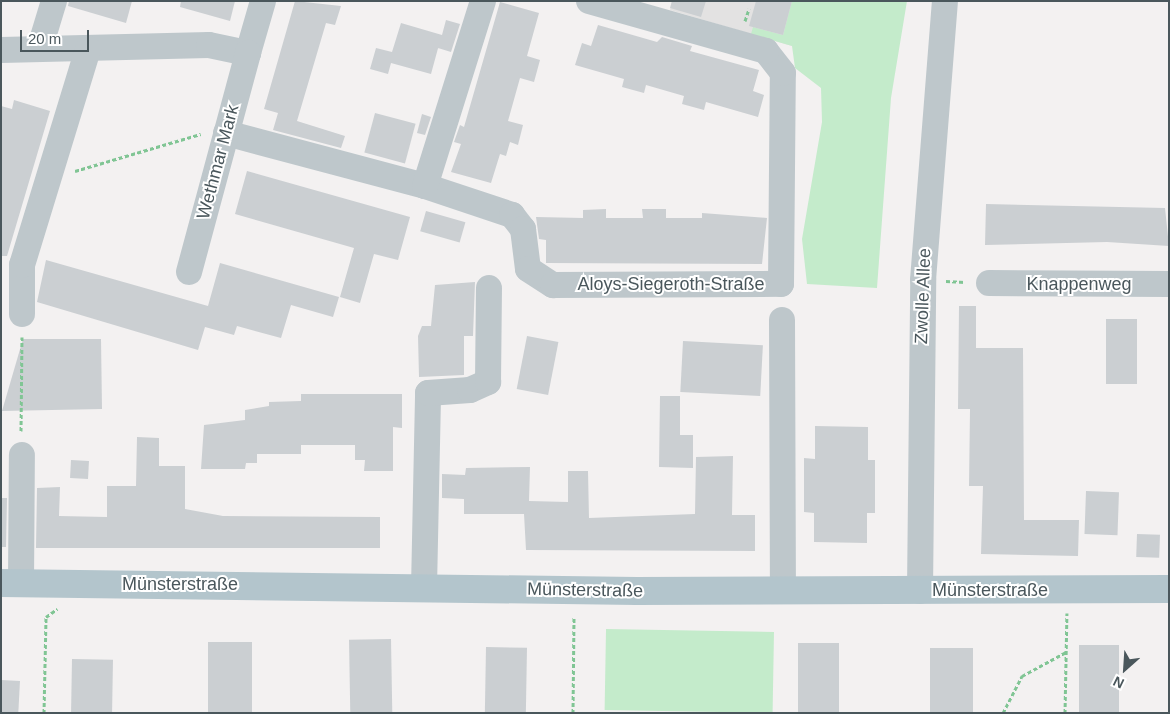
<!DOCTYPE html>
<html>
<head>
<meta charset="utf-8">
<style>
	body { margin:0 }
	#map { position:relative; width:1170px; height:714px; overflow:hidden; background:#f3f1f1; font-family:Helvetica,sans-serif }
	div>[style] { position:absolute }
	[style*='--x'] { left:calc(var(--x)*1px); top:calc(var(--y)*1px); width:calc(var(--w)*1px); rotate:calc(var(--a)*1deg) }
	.education>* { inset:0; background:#e3e2e2 }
	.green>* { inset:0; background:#c4ebcb; transform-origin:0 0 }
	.building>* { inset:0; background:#cbcfd2; transform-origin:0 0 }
	.path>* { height:3px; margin-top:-1.5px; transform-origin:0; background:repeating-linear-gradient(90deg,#80c594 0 4px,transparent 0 6.5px) }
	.minor>* { height:26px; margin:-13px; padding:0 13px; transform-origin:13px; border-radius:13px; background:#bec7cb }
	.major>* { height:28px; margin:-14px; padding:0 14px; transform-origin:14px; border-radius:14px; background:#b3c5cc }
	span { translate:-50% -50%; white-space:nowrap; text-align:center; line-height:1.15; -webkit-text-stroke:4px #fff; paint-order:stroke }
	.street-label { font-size:18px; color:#4a575c }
	.frame { position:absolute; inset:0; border:2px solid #4a575c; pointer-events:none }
	.north { position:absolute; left:1100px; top:644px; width:50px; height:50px; -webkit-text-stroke:4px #fff; paint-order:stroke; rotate:206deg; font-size:14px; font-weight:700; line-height:20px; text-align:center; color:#4a575c }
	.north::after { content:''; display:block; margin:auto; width:18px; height:22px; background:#4a575c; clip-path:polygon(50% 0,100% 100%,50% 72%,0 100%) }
	.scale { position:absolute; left:20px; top:30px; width:69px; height:22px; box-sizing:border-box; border:2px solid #4a575c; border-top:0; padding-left:6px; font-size:15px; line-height:18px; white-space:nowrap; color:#4a575c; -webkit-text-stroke:4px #fff; paint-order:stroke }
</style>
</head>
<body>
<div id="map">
	<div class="education">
		<i style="clip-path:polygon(672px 1px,805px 1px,792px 46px,670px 10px)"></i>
	</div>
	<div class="green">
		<i style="clip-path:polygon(792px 1px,907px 1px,891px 98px,877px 288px,807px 284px,802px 239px,822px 122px,821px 88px,795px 68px,792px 46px,751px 34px,753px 27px,783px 35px)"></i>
		<i style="left:774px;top:632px;width:81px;height:168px;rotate:91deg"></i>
	</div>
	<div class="building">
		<i style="clip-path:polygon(69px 1px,132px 1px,126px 23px,68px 6px)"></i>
		<i style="clip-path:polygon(181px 1px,235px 1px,230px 21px,180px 7px)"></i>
		<i style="clip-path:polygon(295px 1px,341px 6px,335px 25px,326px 23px,297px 121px,345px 136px,341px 148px,273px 130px,278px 113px,264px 109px)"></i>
		<i style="clip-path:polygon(672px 1px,706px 1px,701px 17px,670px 8px)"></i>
		<i style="clip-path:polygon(756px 1px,792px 1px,783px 35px,749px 26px)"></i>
		<i style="clip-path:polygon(500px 2px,539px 13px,527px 56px,540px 60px,534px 82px,520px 78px,508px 121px,523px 125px,518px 145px,510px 142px,506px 156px,500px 154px,491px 183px,451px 172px,461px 144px,454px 142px,460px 125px,464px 127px)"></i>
		<i style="clip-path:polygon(446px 20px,460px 24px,451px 52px,438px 48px,440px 41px,431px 74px,391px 63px,388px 74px,370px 69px,376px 48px,392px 52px,401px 23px,442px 35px)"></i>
		<i style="clip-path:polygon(598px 25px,657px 42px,662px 37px,692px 46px,690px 51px,759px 70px,753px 91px,764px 95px,758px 117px,706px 102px,704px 110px,682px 104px,684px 96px,646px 85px,644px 93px,622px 87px,624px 79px,575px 65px,582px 43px,591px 46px)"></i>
		<i style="clip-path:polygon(14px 100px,50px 111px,7px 256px,1px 256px,1px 106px,12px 109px)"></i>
		<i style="left:375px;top:113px;width:42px;height:41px;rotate:15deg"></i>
		<i style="clip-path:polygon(422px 114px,431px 117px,425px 135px,417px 133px)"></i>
		<i style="clip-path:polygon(247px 171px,410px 217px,398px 260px,374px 254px,360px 303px,340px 297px,354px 248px,235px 214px)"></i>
		<i style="clip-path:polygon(986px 204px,1165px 208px,1169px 246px,1107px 242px,985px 245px)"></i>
		<i style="clip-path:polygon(606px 209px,606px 218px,643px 218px,642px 209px,666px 209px,666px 218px,702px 218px,702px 213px,767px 218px,762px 264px,546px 263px,546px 240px,539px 239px,536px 217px,583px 218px,583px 210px)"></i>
		<i style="left:426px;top:211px;width:41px;height:21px;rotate:16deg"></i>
		<i style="clip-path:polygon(46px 260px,208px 306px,220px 263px,339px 297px,333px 317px,291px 305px,281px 338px,237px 326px,234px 335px,205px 327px,198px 350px,37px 302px)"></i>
		<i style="clip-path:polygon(475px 282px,473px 336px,464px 336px,464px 375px,419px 377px,418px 336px,422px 326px,431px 326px,435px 285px)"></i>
		<i style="clip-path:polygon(959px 306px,976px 306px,976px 348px,1023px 348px,1024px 520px,1079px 520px,1078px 556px,981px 554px,983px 486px,969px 486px,970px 409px,958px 409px)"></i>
		<i style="left:1106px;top:319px;width:31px;height:65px"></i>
		<i style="left:527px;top:336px;width:32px;height:54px;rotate:11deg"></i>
		<i style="clip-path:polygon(23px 339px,101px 339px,102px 409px,2px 411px)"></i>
		<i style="left:683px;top:341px;width:80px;height:51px;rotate:3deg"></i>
		<i style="clip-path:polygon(301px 394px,402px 394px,402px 428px,393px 427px,393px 471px,364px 471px,365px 460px,355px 460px,355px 445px,301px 445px,301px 454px,257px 454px,257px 463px,246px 463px,245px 469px,201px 469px,204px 425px,245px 420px,245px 410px,269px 406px,269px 402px,301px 401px)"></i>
		<i style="clip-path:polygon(660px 396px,680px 396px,680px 435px,693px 435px,693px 468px,659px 467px)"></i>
		<i style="clip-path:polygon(815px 426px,868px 427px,868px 460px,875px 460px,875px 513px,867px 513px,867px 543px,814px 542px,814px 513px,804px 512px,804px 458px,815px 459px)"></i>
		<i style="clip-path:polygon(137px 437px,159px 438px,159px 466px,185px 466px,185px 509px,223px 516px,380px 517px,380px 548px,36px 548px,37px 488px,60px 487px,59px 516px,107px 517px,107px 486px,136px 486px)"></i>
		<i style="clip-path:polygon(733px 456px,732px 515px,755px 515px,755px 551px,526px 550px,524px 514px,464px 514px,464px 499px,442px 498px,442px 474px,465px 475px,466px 468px,530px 467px,529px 501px,568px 502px,568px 471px,588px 471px,589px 518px,695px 514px,696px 457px)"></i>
		<i style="left:71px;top:460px;width:18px;height:18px;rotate:3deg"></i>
		<i style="left:1086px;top:491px;width:33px;height:43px;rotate:2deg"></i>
		<i style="clip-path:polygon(1px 498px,7px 498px,6px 547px,1px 547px)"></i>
		<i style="left:1137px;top:534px;width:23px;height:23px;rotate:2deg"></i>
		<i style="left:391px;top:639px;width:74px;height:42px;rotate:89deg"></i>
		<i style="left:208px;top:642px;width:44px;height:71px"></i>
		<i style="left:798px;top:643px;width:41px;height:70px"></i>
		<i style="left:1079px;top:645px;width:40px;height:68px"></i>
		<i style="left:486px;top:647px;width:41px;height:66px;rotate:1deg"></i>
		<i style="left:930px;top:648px;width:43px;height:65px"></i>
		<i style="left:72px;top:659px;width:41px;height:54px;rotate:1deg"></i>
		<i style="left:1px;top:680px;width:19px;height:33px;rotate:3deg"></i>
	</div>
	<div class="path">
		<i style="--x:745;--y:21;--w:13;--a:-72"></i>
		<i style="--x:75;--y:171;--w:131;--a:-16.4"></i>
		<i style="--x:946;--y:281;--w:19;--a:3"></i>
		<i style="--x:21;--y:431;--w:94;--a:-89.4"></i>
		<i style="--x:44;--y:713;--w:96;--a:-88.8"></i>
		<i style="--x:46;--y:617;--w:14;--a:-36"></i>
		<i style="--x:573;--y:713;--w:97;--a:-89.4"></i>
		<i style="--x:1003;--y:713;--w:42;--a:-62.8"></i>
		<i style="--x:1022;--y:676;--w:50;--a:-28.6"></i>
		<i style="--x:1065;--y:713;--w:100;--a:-88.9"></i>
	</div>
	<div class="minor">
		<i style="--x:40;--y:47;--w:48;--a:-73.1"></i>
		<i style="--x:1;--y:50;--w:208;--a:-1.4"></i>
		<i style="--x:209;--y:45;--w:40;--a:12"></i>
		<i style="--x:248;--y:53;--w:54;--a:-73.9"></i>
		<i style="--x:226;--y:133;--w:206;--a:14.9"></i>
		<i style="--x:425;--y:186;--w:92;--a:18.4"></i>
		<i style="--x:512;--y:215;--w:18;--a:52"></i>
		<i style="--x:523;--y:229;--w:40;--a:82.9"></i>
		<i style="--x:528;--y:269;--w:30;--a:33"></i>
		<i style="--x:553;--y:285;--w:228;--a:-0.3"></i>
		<i style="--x:781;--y:284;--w:211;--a:-89.5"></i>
		<i style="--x:783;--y:73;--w:28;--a:-128"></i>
		<i style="--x:766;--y:51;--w:184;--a:-164.2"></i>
		<i style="--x:425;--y:186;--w:194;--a:-72.6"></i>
		<i style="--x:189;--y:272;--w:227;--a:-74.9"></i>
		<i style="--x:989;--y:283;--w:180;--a:0.3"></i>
		<i style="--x:22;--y:314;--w:49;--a:-90"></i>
		<i style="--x:22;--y:265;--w:226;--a:-73"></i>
		<i style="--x:782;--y:320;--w:271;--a:89.8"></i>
		<i style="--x:21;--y:583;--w:128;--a:-89.6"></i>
		<i style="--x:424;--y:588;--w:195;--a:-88.8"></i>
		<i style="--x:428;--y:393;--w:42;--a:-4.1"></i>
		<i style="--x:470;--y:390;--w:20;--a:-24"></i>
		<i style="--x:488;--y:382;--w:94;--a:-89.4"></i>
		<i style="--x:920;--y:591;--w:311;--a:-89.4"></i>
		<i style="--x:923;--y:280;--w:280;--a:-85.5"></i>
	</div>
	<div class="major">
		<i style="--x:1;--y:583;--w:636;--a:0.72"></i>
		<i style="--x:637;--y:591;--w:532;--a:-0.22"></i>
	</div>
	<div class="street-label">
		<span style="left:218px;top:162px;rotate:-75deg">Wethmar Mark</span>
		<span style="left:671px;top:284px">Aloys-Siegeroth-Straße</span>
		<span style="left:1079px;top:284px">Knappenweg</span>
		<span style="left:923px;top:296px;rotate:-88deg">Zwolle Allee</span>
		<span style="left:180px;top:584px">Münsterstraße</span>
		<span style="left:585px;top:590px;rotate:1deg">Münsterstraße</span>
		<span style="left:990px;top:590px">Münsterstraße</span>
	</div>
	<div class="frame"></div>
	<div class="north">N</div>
	<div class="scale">20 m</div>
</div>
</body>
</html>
